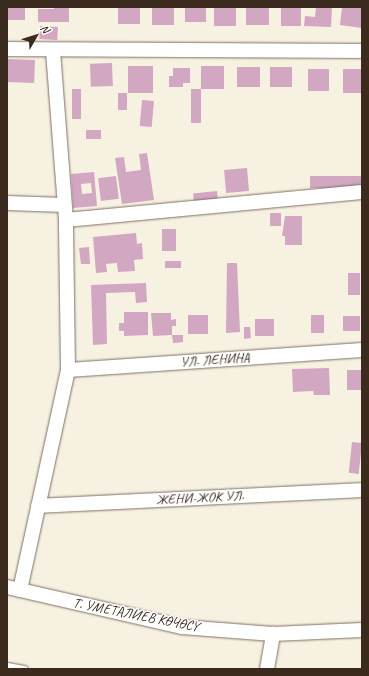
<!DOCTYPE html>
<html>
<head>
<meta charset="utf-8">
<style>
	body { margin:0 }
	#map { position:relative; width:369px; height:676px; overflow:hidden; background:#f7f1e2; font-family:Caveat,sans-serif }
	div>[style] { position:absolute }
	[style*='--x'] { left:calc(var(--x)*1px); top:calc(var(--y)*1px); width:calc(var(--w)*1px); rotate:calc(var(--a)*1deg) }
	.building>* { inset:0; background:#d1a7c2; transform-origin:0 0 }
	.roads { filter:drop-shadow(0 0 1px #7d7063) drop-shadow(0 0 1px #7d7063) }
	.lane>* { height:7px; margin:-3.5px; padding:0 3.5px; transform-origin:3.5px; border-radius:3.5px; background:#fff }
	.street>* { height:14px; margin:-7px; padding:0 7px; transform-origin:7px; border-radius:7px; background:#fff }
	span { translate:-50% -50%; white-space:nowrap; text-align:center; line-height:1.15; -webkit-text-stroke:3px #fff; paint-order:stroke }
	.street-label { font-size:14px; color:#3b2a1e }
	.frame { position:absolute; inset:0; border:8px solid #3b2a1e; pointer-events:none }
	.north { position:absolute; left:16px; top:16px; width:40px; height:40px; -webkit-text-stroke:3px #fff; paint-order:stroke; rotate:51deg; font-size:11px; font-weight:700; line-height:16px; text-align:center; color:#3b2a1e }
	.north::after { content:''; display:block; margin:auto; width:14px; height:18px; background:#3b2a1e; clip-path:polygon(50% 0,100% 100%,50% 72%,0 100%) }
</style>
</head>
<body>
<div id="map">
	<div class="building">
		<i style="left:7px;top:7px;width:18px;height:13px"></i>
		<i style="clip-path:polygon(54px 7px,69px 7px,69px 22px,38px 22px,38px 9px,54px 9px)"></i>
		<i style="left:118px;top:7px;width:22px;height:17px"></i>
		<i style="left:152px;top:7px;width:22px;height:18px"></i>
		<i style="left:185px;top:7px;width:21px;height:15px"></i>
		<i style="left:214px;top:7px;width:22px;height:19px"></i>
		<i style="left:246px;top:7px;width:23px;height:18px"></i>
		<i style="left:281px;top:7px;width:20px;height:19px"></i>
		<i style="clip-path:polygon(316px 7px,332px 7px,331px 27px,304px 26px,305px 16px,315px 17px)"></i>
		<i style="clip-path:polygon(342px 7px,362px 7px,362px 28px,340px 25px)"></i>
		<i style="left:40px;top:26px;width:18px;height:13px;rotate:3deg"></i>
		<i style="left:7px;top:59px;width:28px;height:23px;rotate:2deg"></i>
		<i style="left:112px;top:63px;width:23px;height:22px;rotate:88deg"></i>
		<i style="left:128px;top:66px;width:25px;height:27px"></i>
		<i style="left:201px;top:66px;width:23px;height:23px"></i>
		<i style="left:237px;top:67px;width:23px;height:20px"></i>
		<i style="left:292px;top:67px;width:20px;height:22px;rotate:90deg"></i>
		<i style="clip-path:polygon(173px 68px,190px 68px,190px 83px,183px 83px,183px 87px,169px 87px,169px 76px,173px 76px)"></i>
		<i style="left:308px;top:69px;width:21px;height:22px"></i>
		<i style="left:362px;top:69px;width:24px;height:19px;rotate:90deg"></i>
		<i style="left:72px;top:89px;width:9px;height:30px"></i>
		<i style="left:191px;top:89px;width:10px;height:34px"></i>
		<i style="left:118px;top:93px;width:9px;height:17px"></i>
		<i style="left:142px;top:100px;width:12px;height:26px;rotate:5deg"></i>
		<i style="left:86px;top:130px;width:15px;height:9px"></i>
		<i style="clip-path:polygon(147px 153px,154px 200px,122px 204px,115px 158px,124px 157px,126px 172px,141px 170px,139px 154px)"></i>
		<i style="left:247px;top:168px;width:23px;height:23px;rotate:85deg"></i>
		<i style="clip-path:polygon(evenodd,94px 172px,97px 206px,73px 208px,71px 174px,94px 172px,91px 183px,92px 193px,82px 194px,81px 184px,91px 183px)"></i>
		<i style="left:116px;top:176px;width:23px;height:18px;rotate:83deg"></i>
		<i style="left:362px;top:176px;width:12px;height:52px;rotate:90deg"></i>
		<i style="left:217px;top:191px;width:10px;height:24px;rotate:84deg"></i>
		<i style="left:270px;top:213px;width:11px;height:13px"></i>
		<i style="clip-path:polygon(285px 216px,302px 216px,302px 245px,285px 245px,285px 236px,282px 236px)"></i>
		<i style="left:162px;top:229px;width:14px;height:22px"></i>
		<i style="clip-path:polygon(136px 233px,137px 244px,142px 243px,143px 259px,134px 260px,135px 271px,118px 272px,117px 263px,106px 264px,107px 272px,96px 273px,93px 237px)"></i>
		<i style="clip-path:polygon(89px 247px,90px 264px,81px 264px,79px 248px)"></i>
		<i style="left:181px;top:261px;width:7px;height:16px;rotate:90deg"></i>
		<i style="clip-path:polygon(227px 263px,237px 263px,240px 332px,226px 333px)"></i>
		<i style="left:348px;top:273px;width:12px;height:22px"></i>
		<i style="clip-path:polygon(146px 283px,147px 302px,136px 303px,135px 292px,106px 293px,107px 344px,93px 345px,91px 285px)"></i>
		<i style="clip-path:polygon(124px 312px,148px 312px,148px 335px,124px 336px,124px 331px,119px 331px,119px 323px,124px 323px)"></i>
		<i style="clip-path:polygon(151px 313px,171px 313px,171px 320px,176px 319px,176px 326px,172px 326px,172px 335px,153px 336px)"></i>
		<i style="left:208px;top:315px;width:19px;height:20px;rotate:90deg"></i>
		<i style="left:311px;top:315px;width:13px;height:18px"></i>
		<i style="left:343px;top:316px;width:17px;height:15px"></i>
		<i style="left:255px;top:319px;width:19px;height:17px"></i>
		<i style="clip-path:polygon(244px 327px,250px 327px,251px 338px,244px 339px)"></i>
		<i style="clip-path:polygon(172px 335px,183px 335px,183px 342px,173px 343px)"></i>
		<i style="clip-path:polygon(329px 368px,330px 395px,314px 395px,313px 391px,293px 392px,292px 369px)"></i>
		<i style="left:362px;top:370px;width:20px;height:15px;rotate:90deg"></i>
		<i style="left:352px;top:442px;width:10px;height:31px;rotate:6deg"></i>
	</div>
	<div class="roads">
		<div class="lane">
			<i style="--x:7;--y:666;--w:17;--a:10"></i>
		</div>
		<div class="street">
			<i style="--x:7;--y:49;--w:355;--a:0.3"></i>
			<i style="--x:7;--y:203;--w:57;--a:2"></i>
			<i style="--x:66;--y:220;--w:297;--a:-5.4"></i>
			<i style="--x:68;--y:370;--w:295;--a:-3.9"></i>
			<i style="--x:38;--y:506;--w:324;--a:-2.8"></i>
			<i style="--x:7;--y:587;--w:180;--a:12.9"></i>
			<i style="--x:182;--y:627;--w:91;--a:4.4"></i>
			<i style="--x:273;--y:634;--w:89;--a:-2.6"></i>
			<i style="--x:20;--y:590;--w:225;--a:-77.7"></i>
			<i style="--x:68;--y:370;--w:150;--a:-90.8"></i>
			<i style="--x:66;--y:220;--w:170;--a:-94.4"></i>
			<i style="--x:267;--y:669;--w:36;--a:-80"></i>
		</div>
	</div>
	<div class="street-label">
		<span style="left:215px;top:360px;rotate:-4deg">УЛ. ЛЕНИНА</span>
		<span style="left:200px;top:498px;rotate:-3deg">ЖЕНИ-ЖОК УЛ.</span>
		<span style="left:136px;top:615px;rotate:11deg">Т. УМЕТАЛИЕВ КӨЧӨСҮ</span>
	</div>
	<div class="frame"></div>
	<div class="north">N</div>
</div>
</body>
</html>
